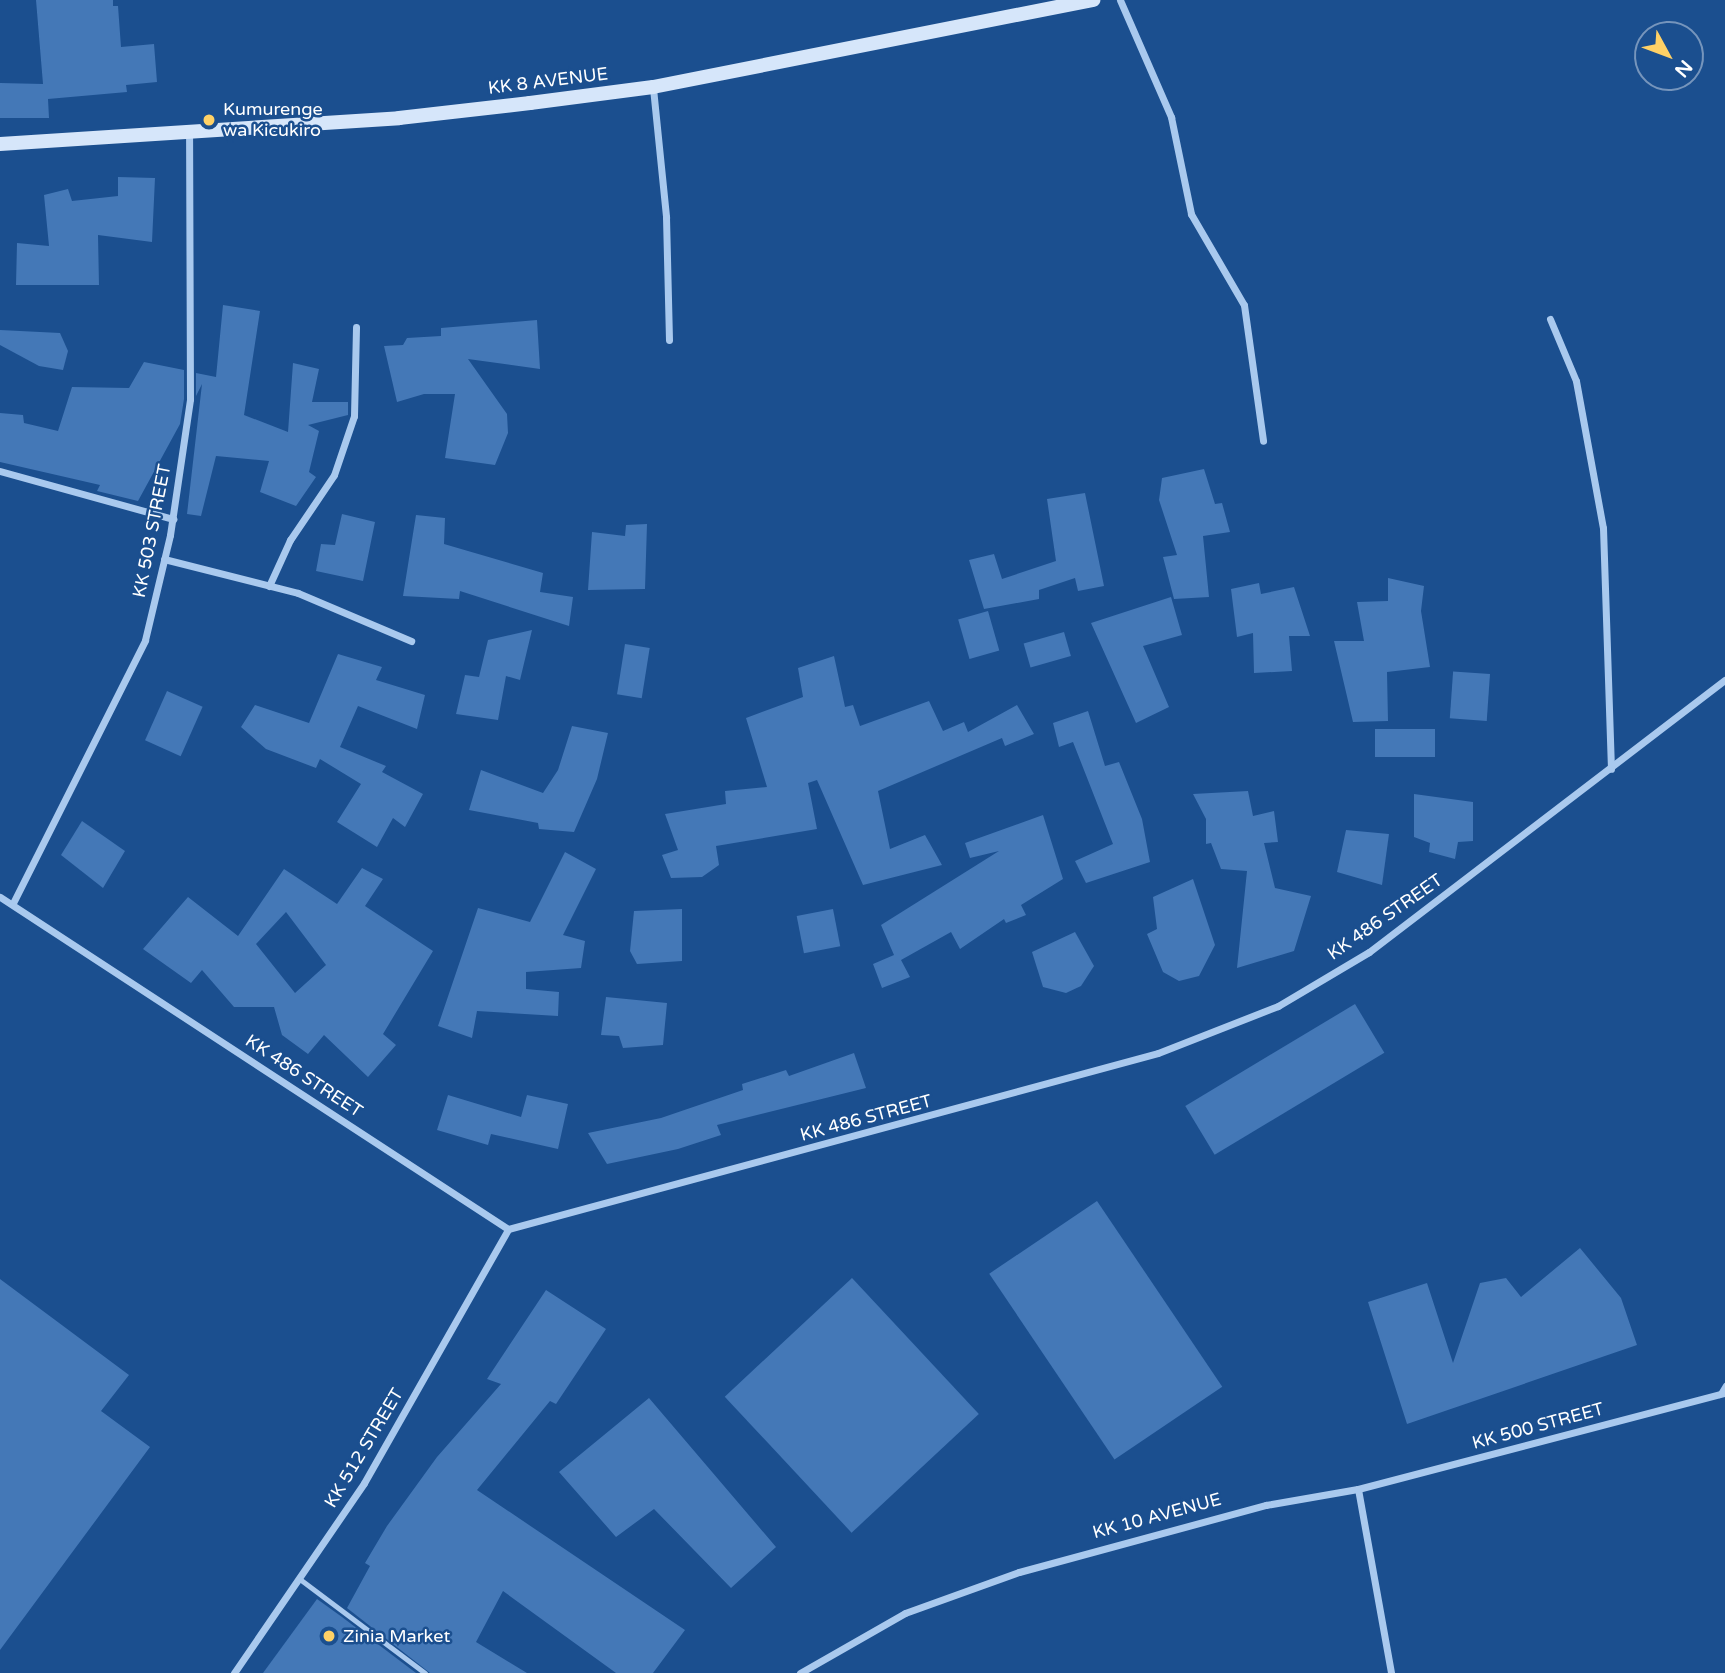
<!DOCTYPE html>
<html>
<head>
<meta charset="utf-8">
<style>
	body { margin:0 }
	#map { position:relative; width:1725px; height:1673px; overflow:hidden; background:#1b4f8f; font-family:"Varela Round",sans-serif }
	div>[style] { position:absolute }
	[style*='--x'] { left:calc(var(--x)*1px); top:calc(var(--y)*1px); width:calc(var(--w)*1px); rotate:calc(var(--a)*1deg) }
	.building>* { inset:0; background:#4478b7; transform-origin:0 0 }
	.lane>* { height:5px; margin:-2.5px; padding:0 2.5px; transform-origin:2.5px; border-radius:2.5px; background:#a9c9ee }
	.street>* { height:7px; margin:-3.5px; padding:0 3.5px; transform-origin:3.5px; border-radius:3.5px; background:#a9c9ee }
	.secondary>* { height:14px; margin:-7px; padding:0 7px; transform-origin:7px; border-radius:7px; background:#d6e6fa }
	.dots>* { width:19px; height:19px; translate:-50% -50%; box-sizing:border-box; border:4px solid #1b4f8f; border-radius:50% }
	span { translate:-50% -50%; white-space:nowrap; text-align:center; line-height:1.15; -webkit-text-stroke:5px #1b4f8f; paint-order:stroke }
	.street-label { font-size:18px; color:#fff }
	.poi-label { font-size:18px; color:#fff }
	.left { translate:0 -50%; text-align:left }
	.north { position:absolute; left:1634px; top:21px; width:70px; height:70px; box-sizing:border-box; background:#1b4f8f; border:2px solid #7695bc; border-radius:50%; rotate:131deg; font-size:19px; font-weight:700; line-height:28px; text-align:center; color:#fff }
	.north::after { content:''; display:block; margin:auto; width:24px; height:32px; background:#ffd166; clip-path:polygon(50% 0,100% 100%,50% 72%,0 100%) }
</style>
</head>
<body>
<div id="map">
	<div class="building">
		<i style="clip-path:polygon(36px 0,113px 0,113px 6px,118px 6px,121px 47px,154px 44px,157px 82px,126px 85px,127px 92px,48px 99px,49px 118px,0 118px,0 83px,43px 84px)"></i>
		<i style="clip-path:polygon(118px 177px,155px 178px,152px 242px,98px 235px,99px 285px,16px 285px,17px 243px,49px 246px,44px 195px,68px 189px,72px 201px,118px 196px)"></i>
		<i style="clip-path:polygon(223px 305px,260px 311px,244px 415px,288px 432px,293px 363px,319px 369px,312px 402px,348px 402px,348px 415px,308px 425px,319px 431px,309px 472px,316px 477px,296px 506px,260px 492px,269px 461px,216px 456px,201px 516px,187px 514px,202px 384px,196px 396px,196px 373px,216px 377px)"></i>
		<i style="clip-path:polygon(537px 320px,540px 369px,468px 359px,507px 414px,508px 433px,495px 465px,445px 458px,455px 394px,424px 394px,397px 402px,384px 346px,403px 345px,407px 338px,441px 336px,441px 328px)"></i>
		<i style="clip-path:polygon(0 330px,60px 333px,68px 351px,63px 370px,39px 366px,0 345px)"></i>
		<i style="clip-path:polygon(144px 362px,184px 370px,184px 399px,180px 424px,138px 501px,97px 491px,100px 485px,0 462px,0 413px,23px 415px,24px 423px,58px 431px,72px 387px,129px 388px)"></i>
		<i style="clip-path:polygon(1204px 469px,1215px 504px,1222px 503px,1230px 532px,1203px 536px,1209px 597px,1174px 599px,1163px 557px,1177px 555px,1159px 500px,1162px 478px)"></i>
		<i style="clip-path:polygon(1085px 493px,1104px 586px,1078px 591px,1075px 578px,1039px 590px,1039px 599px,984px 609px,969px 560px,994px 554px,1002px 579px,1056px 561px,1047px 499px)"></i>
		<i style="clip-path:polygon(342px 514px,375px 522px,363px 581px,316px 571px,321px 544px,335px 545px)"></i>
		<i style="clip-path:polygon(416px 515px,445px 518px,444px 544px,543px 573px,540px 592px,573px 597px,569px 626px,460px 591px,459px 599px,403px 596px)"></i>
		<i style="clip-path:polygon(647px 524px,645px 589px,588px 590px,592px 532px,625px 536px,626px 525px)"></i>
		<i style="clip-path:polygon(1388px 578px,1424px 586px,1421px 611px,1430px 667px,1387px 672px,1388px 721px,1353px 722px,1334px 641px,1364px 641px,1357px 602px,1388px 601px)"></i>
		<i style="clip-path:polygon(1259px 583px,1261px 594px,1294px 587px,1310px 636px,1289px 636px,1292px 671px,1254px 673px,1253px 633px,1237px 637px,1231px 589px)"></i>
		<i style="clip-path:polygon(1171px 597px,1182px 635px,1143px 646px,1169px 707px,1136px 723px,1091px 623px)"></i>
		<i style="left:988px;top:611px;width:41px;height:31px;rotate:74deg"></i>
		<i style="clip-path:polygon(532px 630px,520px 680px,506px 676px,498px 720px,456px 714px,465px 675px,479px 677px,488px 640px)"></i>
		<i style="left:1064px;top:632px;width:25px;height:42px;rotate:74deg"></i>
		<i style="left:625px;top:644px;width:25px;height:51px;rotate:9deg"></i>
		<i style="clip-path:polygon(338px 654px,382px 667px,376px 680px,425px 695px,417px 729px,358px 706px,340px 747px,386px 766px,382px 772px,423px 794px,405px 827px,393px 818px,377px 847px,337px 822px,361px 784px,320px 759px,316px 768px,266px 749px,241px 727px,255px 705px,309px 723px)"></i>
		<i style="clip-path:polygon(834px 656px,845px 707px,853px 705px,860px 726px,929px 701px,943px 731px,964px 722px,968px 732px,1017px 705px,1034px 734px,1005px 746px,1002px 738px,878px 791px,890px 849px,925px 835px,942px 865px,863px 885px,817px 780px,808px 783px,817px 829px,716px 846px,719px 865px,702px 877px,671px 878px,662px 855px,678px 850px,665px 814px,726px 804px,725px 791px,767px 787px,746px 718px,803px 697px,798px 668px)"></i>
		<i style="left:1490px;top:674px;width:47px;height:37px;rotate:94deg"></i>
		<i style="left:167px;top:691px;width:39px;height:54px;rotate:24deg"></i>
		<i style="clip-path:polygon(1088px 711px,1105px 766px,1119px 762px,1142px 819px,1150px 862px,1086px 883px,1075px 861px,1113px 844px,1073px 742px,1059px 747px,1053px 723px)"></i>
		<i style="clip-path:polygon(572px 726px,608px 733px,597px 779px,574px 832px,539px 829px,538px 823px,469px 810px,481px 770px,543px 793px,558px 770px)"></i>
		<i style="left:1435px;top:729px;width:28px;height:60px;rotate:90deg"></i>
		<i style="clip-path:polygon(1248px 791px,1253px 816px,1274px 811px,1278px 842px,1264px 843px,1275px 888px,1311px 896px,1294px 951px,1237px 968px,1247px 871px,1221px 869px,1211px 843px,1206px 844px,1206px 819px,1193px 794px)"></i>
		<i style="clip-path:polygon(1414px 794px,1473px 802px,1473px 841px,1458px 842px,1455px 859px,1429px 852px,1430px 843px,1414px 837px)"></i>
		<i style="clip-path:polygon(1043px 815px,1063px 879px,1021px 905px,1026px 915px,1006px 923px,1004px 919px,960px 949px,951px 932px,901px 960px,910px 977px,882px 988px,873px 964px,894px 955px,881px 925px,999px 851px,970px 858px,965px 843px)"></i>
		<i style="clip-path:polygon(82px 821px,125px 851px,103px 888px,61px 855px)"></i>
		<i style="clip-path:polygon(1346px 830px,1389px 834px,1382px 885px,1337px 872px)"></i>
		<i style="clip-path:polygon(565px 852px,596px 869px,563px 935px,585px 941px,581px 968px,526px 972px,526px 989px,559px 992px,558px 1016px,477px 1011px,472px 1038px,438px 1026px,478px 908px,530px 922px)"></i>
		<i style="clip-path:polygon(evenodd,362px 868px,383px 879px,365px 906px,433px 951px,383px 1034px,396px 1045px,368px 1077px,324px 1035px,308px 1054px,282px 1035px,274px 1007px,234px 1007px,202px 970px,191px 983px,143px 949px,188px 897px,238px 936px,284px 869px,337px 904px,362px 868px,286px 912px,326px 965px,295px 993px,256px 944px,286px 912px)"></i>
		<i style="clip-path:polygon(1193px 879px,1215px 945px,1199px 976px,1179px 981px,1163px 972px,1147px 934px,1157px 929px,1153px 897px)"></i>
		<i style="clip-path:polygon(682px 909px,682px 961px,637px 964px,630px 951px,634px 911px)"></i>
		<i style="left:833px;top:909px;width:38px;height:37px;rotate:79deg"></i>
		<i style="clip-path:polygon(1075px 932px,1094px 966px,1081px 986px,1066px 993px,1043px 987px,1032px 952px)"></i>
		<i style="clip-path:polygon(606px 997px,667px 1003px,663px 1045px,623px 1048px,619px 1036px,601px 1035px)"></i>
		<i style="left:1355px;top:1004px;width:57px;height:198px;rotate:59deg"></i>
		<i style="clip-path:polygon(854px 1053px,866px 1088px,717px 1125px,721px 1135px,678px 1149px,607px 1164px,588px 1133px,661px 1118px,743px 1090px,742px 1084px,786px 1070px,789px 1076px)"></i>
		<i style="clip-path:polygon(448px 1095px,521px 1117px,527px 1095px,568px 1104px,558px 1149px,491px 1134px,488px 1145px,437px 1130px)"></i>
		<i style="left:1097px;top:1201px;width:224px;height:130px;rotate:56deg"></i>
		<i style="clip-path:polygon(1580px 1248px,1621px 1298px,1637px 1345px,1407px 1424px,1368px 1302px,1427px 1283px,1453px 1363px,1480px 1283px,1506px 1278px,1521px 1297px)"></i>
		<i style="left:852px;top:1278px;width:186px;height:174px;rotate:47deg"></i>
		<i style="clip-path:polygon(0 1279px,129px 1375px,101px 1411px,150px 1447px,0 1650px)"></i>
		<i style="clip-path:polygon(546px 1290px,606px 1329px,556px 1404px,550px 1401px,477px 1490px,685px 1630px,653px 1673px,616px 1673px,503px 1591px,476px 1642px,527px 1673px,430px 1673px,347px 1608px,370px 1566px,365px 1563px,387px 1526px,437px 1457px,501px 1384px,487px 1379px)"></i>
		<i style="clip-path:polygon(649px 1398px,776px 1547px,731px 1588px,654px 1509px,616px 1537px,559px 1472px)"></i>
		<i style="clip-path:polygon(317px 1599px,342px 1617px,416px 1673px,263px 1673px)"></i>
	</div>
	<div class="lane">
		<i style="--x:1719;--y:1395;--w:12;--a:-59"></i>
		<i style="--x:301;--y:1580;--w:155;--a:36.9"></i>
	</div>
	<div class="street">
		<i style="--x:1120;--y:0;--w:128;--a:66.4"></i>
		<i style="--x:1171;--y:117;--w:99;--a:78.3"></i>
		<i style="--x:1191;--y:214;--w:105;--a:59.8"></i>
		<i style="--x:1244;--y:305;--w:137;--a:82"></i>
		<i style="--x:653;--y:88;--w:130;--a:84.2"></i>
		<i style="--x:666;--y:217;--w:123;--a:88.6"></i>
		<i style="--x:1550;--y:319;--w:67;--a:67.2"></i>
		<i style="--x:1576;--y:381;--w:149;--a:79.6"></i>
		<i style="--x:1603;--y:528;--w:241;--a:88.1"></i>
		<i style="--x:0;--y:471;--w:180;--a:15.5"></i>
		<i style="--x:164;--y:559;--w:138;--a:14.2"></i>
		<i style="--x:298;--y:593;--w:123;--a:23"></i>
		<i style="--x:269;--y:586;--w:51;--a:-65.5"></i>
		<i style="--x:290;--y:540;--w:78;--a:-55.9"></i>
		<i style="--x:334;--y:475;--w:62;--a:-71.3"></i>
		<i style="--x:354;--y:416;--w:89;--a:-88.7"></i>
		<i style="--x:0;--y:897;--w:607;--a:33.17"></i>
		<i style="--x:508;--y:1229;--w:673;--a:-15.15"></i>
		<i style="--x:1158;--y:1053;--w:129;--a:-21.4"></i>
		<i style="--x:1278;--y:1006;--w:106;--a:-30.7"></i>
		<i style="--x:1369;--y:952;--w:448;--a:-37.4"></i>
		<i style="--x:13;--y:903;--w:294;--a:-63.3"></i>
		<i style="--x:145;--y:640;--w:108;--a:-76.6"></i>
		<i style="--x:170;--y:535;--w:137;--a:-81.6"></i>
		<i style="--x:190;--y:399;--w:267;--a:-90.2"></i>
		<i style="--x:1358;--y:1489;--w:379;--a:-14.7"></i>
		<i style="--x:234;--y:1673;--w:230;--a:-55.6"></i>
		<i style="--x:364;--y:1483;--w:292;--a:-60.4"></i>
		<i style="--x:800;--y:1673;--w:121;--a:-29.7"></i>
		<i style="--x:905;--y:1613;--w:121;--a:-19.8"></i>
		<i style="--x:1019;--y:1572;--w:256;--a:-15.2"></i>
		<i style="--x:1266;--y:1505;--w:93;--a:-9.9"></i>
		<i style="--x:1358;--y:1489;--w:187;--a:79.8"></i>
	</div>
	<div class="secondary">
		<i style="--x:0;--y:144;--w:400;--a:-3.7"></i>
		<i style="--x:399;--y:118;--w:132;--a:-6.5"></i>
		<i style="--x:530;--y:103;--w:124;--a:-7.4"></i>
		<i style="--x:653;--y:87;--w:449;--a:-11.2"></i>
	</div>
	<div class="dots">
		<i style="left:209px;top:120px;background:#ffd166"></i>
		<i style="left:329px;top:1636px;background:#ffd166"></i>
	</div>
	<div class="street-label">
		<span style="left:548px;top:81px;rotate:-7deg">KK 8 AVENUE</span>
		<span style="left:152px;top:531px;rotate:-79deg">KK 503 STREET</span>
		<span style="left:1385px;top:917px;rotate:-35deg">KK 486 STREET</span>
		<span style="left:304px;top:1076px;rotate:33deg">KK 486 STREET</span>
		<span style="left:866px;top:1118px;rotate:-15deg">KK 486 STREET</span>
		<span style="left:1538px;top:1426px;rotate:-15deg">KK 500 STREET</span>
		<span style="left:364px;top:1448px;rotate:-59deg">KK 512 STREET</span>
		<span style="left:1157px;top:1516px;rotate:-15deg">KK 10 AVENUE</span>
	</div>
	<div class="poi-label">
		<span class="left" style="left:223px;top:120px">Kumurenge<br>wa Kicukiro</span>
		<span class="left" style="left:343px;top:1636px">Zinia Market</span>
	</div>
	<div class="north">N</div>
</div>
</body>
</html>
